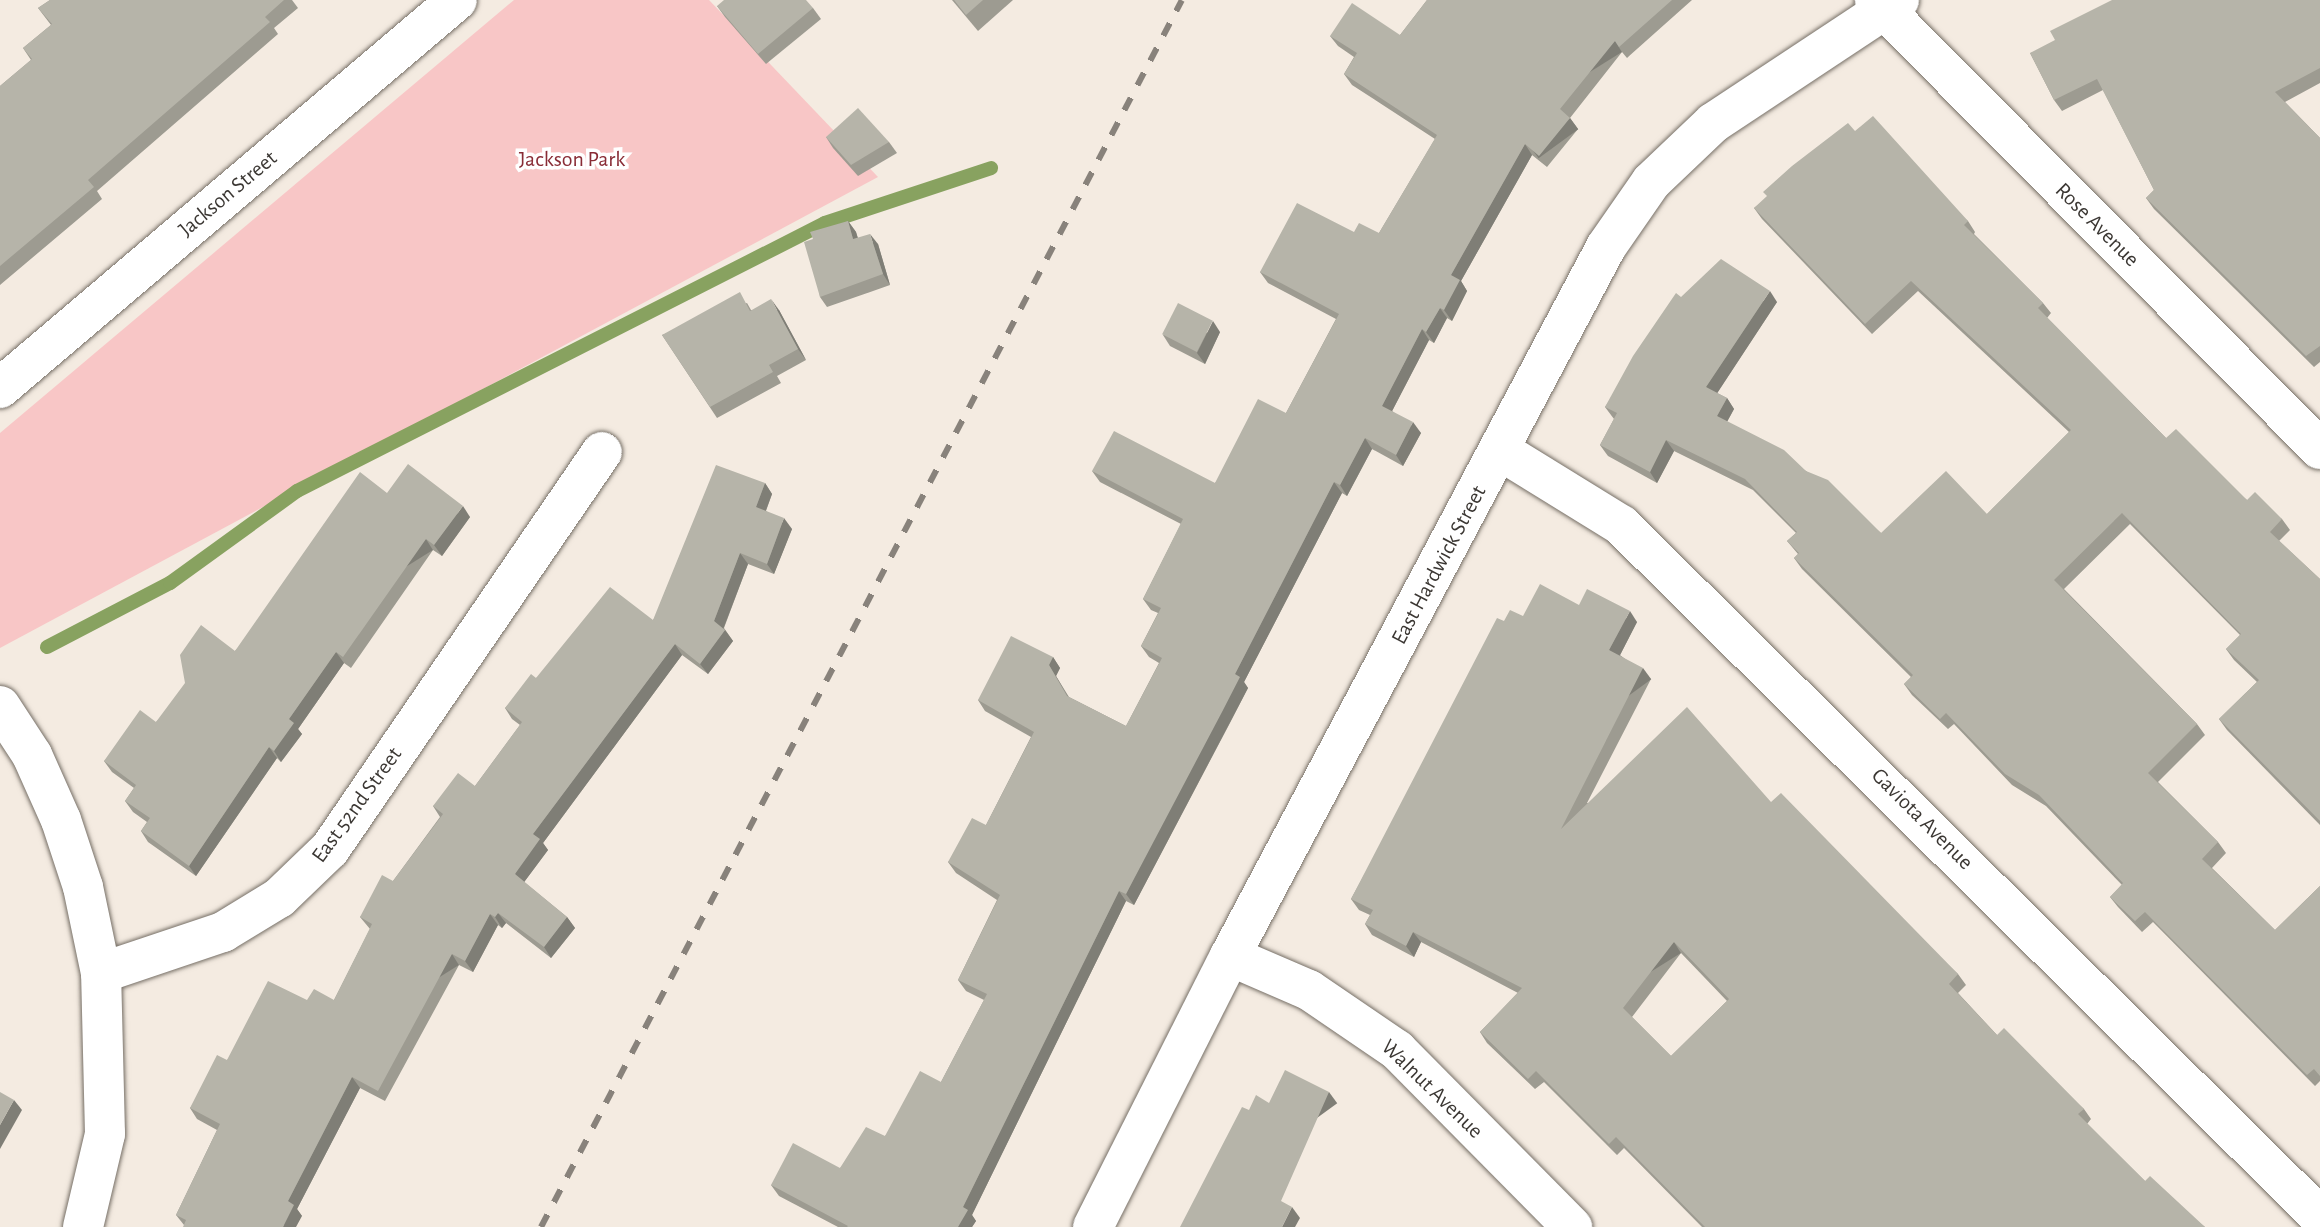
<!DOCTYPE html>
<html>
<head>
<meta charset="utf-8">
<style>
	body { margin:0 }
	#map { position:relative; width:2320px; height:1227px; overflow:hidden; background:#f4ebe1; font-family:"Alegreya Sans",sans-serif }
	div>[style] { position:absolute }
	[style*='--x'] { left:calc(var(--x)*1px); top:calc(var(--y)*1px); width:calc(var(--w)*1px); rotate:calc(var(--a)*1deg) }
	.green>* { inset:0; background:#f8c6c6 }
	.stream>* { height:14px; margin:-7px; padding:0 7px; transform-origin:7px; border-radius:7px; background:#88a260 }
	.roads { filter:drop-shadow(0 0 2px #766f66) drop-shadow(0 0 2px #766f66) }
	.street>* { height:40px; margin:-20px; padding:0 20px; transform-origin:20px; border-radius:20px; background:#fff }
	.rail>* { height:6px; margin-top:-3px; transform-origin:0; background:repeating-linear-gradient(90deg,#88827b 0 14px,transparent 0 28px) }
	.wall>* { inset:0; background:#9d9b91 }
	.shaded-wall>* { inset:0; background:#7f7e76; transform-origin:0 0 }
	.building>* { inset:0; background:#b6b4a9; transform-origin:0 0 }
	span { translate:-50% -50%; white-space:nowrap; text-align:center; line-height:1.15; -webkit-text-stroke:7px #fff; paint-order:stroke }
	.park-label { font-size:22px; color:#892c36 }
	.street-label { font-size:22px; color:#3b3733 }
</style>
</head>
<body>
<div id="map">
	<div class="green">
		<i style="clip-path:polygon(514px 0,709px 0,878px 177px,0 648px,0 433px)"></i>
	</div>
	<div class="stream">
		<i style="--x:47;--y:647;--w:139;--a:-27.5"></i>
		<i style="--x:170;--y:583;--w:157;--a:-35.9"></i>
		<i style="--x:297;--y:491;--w:592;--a:-26.91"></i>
		<i style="--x:825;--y:223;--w:175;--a:-18.3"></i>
	</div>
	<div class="roads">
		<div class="street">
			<i style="--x:1875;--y:0;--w:632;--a:45.26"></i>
			<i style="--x:0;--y:388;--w:599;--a:-40.33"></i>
			<i style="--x:1501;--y:451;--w:141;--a:31.7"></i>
			<i style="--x:1621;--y:525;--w:984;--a:44.71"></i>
			<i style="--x:0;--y:706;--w:59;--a:56.9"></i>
			<i style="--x:32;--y:755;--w:71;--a:66"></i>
			<i style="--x:61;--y:820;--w:71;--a:71.8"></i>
			<i style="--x:83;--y:887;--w:88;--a:78.2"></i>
			<i style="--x:1230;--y:956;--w:86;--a:23.3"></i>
			<i style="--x:1309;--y:990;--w:107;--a:34.3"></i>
			<i style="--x:1397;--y:1050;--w:249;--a:45.3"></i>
			<i style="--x:83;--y:1227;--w:96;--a:-76.7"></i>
			<i style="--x:105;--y:1134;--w:161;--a:-91.4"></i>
			<i style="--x:101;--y:973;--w:129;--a:-18.6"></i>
			<i style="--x:223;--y:932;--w:66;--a:-31.3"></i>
			<i style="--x:279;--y:898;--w:71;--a:-43.9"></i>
			<i style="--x:330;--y:849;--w:481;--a:-55.6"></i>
			<i style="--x:1093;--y:1227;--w:304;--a:-63.2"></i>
			<i style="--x:1230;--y:956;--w:803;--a:-62.06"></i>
			<i style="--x:1606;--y:247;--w:79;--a:-55.3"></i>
			<i style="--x:1651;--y:182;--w:86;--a:-43.6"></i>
			<i style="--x:1713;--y:123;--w:223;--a:-33.5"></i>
		</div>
	</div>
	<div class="rail">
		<i style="--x:541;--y:1227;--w:1384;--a:-62.42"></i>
	</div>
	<div class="wall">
		<i style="clip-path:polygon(50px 0,292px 0,298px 8px,274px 28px,278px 34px,97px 191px,102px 199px,0 285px,0 86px,31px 60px,23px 48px,51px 25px,38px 8px)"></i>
		<i style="clip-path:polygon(952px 0,1013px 0,978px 31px)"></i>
		<i style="clip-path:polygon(1427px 0,1692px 0,1627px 58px,1622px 52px,1570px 118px,1578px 129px,1547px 167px,1532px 155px,1461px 281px,1467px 291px,1452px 321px,1447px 318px,1434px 343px,1429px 340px,1392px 411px,1421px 433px,1403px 466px,1372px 449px,1347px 496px,1342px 493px,1244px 682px,1248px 688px,1230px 723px,1134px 905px,1126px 901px,972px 1215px,976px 1221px,972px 1227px,838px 1227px,779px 1196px,771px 1185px,840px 1168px,885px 1136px,941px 1082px,984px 1000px,966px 991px,958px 980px,997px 900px,956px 873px,948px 862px,986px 825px,1031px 737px,985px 711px,978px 700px,1053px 657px,1060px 668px,1056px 676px,1069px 697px,1126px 726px,1159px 663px,1149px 657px,1141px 646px,1158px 613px,1151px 610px,1143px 599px,1181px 524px,1100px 482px,1092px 471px,1215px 483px,1286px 413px,1336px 319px,1268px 283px,1260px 272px,1354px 232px,1379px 233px,1435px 139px,1352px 85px,1344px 74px,1354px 57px,1338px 46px,1330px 36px,1400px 35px)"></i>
		<i style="clip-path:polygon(2320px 0,2320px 83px,2285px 102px,2320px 138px,2320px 362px,2314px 367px,2154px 209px,2146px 198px,2154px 190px,2103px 90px,2062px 111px,2054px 100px,2030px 53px)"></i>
		<i style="clip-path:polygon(717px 6px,813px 8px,821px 19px,766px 64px,725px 17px)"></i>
		<i style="clip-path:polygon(1855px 131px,1968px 221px,1975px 232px,1974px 234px,2043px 303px,2051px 313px,2047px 318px,2166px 438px,2247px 500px,2282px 519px,2290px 530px,2279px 541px,2320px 579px,2320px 825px,2227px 730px,2219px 719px,2257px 682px,2234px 660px,2226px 649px,2240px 635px,2130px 524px,2064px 589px,2197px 724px,2205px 735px,2158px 782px,2218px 842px,2226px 853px,2212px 868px,2275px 930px,2320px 886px,2320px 1081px,2315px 1086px,2153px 922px,2142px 932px,2118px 907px,2110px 897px,2122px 885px,2046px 806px,2012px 785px,1954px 724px,1948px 729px,1912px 695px,1904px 684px,1911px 677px,1802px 569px,1794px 558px,1798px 554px,1787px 541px,1796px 533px,1753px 490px,1674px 451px,1657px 483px,1608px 456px,1600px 445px,1614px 419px,1605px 407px,1681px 297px,1777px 302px,1717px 393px,1727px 398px,1734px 409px,1727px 422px,1806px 471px,1881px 533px,1987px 514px,2069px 432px,1918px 291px,1872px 334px,1762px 219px,1754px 208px)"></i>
		<i style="clip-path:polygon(826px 137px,889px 142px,897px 153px,858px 176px,833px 148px)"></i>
		<i style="clip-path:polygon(848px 221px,856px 232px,858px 238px,878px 244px,890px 285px,827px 307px,820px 297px,813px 239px)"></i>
		<i style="clip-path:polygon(747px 303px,751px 310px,779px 310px,806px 360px,777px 376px,781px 383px,717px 418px,662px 335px)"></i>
		<i style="clip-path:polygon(1220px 332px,1205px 364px,1170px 346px,1163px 335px)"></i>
		<i style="clip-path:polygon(765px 483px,772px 494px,766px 511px,792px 529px,774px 574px,748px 564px,724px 628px,733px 641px,708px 674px,682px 655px,543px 843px,548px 850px,524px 882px,567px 917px,575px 928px,551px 958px,506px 923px,502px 928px,498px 925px,473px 972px,459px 965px,385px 1101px,360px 1088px,297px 1209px,302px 1216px,184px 1225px,176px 1215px,217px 1130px,197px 1119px,190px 1108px,227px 1060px,307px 1000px,334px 1000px,370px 929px,360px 917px,393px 881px,440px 817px,433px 806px,475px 786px,520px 725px,512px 719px,505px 708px,536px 678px,653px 620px)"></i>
		<i style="clip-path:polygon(387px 493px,470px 517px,442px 556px,433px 550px,351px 668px,344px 663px,298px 729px,302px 734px,281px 762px,277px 758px,196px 876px,148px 842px,141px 831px,147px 822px,133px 812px,125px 801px,134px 788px,112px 772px,104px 761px,156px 722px,235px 651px)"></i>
		<i style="clip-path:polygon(evenodd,1579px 605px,1637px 622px,1620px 655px,1651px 679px,1587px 803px,1771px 802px,1958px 974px,1966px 985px,1958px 993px,1997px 1035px,2084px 1109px,2091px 1119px,2087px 1124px,2145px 1181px,2205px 1227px,1702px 1227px,1624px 1148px,1617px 1155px,1544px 1082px,1535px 1089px,1487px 1043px,1480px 1032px,1518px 993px,1421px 942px,1414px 957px,1372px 935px,1365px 924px,1370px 915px,1359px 910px,1351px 899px,1504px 621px,1579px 605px,1681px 953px,1727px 1001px,1671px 1056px,1632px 1017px,1681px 953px)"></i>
	</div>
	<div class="shaded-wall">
		<i style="left:1615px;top:41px;width:13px;height:87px;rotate:58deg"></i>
		<i style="left:1570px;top:118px;width:14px;height:49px;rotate:54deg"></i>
		<i style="clip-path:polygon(1525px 144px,1532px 155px,1461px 281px,1467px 291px,1452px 321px,1444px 310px,1451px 275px)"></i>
		<i style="clip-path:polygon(848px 221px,856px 232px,861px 250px,853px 239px)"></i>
		<i style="clip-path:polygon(870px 234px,878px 244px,890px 285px,883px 274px)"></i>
		<i style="clip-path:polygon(1770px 291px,1777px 302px,1714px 398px,1706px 387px)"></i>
		<i style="clip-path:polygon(771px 299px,779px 310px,806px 360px,798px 349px)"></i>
		<i style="clip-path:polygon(1440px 308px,1447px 318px,1434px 343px,1426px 332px)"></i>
		<i style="clip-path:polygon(1213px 321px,1220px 332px,1205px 364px,1197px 353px)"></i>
		<i style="clip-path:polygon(1422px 329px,1429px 340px,1389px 417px,1382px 406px)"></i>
		<i style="clip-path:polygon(1727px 398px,1734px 409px,1724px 427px,1717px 416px)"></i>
		<i style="clip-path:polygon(1413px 422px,1421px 433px,1403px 466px,1396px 455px)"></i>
		<i style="clip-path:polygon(1365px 438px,1372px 449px,1347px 496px,1340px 485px)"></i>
		<i style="clip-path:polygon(1666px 440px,1674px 451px,1657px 483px,1650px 472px)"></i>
		<i style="clip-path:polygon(1334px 482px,1342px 493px,1244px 682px,1248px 688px,1134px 905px,1126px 894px,1235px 674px)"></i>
		<i style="clip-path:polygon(765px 483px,772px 494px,763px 518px,756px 507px)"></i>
		<i style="clip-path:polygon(463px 506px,470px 517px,442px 556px,434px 545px)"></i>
		<i style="clip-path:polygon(784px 518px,792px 529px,774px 574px,767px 564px)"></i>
		<i style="left:426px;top:539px;width:13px;height:144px;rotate:58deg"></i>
		<i style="clip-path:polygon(740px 553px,748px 564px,722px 632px,714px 621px)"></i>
		<i style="clip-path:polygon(1630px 611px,1637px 622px,1617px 661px,1609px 650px)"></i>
		<i style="clip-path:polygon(725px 630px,733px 641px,708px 674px,700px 664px)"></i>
		<i style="clip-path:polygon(675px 644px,682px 655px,543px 843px,548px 850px,522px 885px,515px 874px,533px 834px)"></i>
		<i style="clip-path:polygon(336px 652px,344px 663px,298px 729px,302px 734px,281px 762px,274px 751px,289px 719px)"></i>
		<i style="clip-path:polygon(1053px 657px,1060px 668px,1056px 676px,1074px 707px,1049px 665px)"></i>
		<i style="left:1643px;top:668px;width:14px;height:181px;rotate:54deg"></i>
		<i style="clip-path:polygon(269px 747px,277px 758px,196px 876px,189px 866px)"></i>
		<i style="clip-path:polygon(1119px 891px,1126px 901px,972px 1215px,976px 1221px,972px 1227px,958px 1227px,963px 1207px)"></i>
		<i style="clip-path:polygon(498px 913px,506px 923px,502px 928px,495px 917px)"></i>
		<i style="clip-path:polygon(490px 914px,498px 925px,473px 972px,465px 961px)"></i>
		<i style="clip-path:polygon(567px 917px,575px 928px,551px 958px,544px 947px)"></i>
		<i style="clip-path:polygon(1413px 932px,1421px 942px,1414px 957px,1406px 946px)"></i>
		<i style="left:1674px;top:942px;width:13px;height:83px;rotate:58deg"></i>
		<i style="left:452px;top:954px;width:13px;height:156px;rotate:58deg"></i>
		<i style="clip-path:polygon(352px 1077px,360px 1088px,297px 1209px,302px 1216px,296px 1227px,283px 1227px,288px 1201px)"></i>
		<i style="left:1329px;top:1092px;width:14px;height:119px;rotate:54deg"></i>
		<i style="clip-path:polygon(14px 1100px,22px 1110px,0 1149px,0 1125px)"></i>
		<i style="clip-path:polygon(1292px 1207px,1300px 1218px,1295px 1227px,1282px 1227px)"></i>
	</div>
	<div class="building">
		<i style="clip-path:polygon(50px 0,284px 0,265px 17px,270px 22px,88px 180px,94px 187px,0 266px,0 86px,32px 59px,23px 48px,52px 24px,38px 8px)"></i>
		<i style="clip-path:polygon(724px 0,806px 0,813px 8px,758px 54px,717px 6px)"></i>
		<i style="clip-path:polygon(954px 0,983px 0,966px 15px)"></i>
		<i style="clip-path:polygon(1427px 0,1672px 0,1619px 47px,1615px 41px,1560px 109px,1570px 118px,1539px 156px,1525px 144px,1451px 275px,1460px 280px,1444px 310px,1440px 308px,1426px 332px,1422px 329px,1382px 406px,1413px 422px,1396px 455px,1365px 438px,1340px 485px,1334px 482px,1235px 674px,1240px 677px,1222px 712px,1126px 894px,1119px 891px,963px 1207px,968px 1210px,958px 1227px,847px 1227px,848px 1226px,771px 1185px,793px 1143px,840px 1168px,866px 1127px,885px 1136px,920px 1071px,941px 1082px,987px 994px,958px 980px,1000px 895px,948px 862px,972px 818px,986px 825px,1034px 732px,978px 700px,1011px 636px,1053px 657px,1049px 665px,1067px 696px,1126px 726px,1162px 658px,1141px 646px,1161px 608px,1143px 599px,1183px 519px,1092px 471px,1114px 431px,1215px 483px,1258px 399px,1286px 413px,1339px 314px,1260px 272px,1297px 203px,1354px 232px,1359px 223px,1379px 233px,1437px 135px,1344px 74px,1357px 53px,1330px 36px,1352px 3px,1400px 35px)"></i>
		<i style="clip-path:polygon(2112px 0,2320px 0,2320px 68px,2275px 92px,2320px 138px,2320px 346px,2306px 356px,2146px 198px,2154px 190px,2097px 79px,2054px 100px,2030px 53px,2055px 40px,2050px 31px)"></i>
		<i style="clip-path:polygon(858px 108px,889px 142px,851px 165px,826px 137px)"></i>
		<i style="clip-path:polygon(1873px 116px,1968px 221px,1964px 225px,2043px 303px,2038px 308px,2166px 438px,2176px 429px,2247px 500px,2255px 492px,2282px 519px,2270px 532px,2320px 579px,2320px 821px,2219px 719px,2259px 680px,2226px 649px,2241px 634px,2122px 513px,2054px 580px,2197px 724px,2148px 773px,2218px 842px,2202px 859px,2275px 930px,2320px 886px,2320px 1076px,2314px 1069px,2307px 1075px,2145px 912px,2135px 921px,2110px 897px,2123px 883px,2039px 795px,2005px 774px,1946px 713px,1940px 719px,1904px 684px,1913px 675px,1794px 558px,1799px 553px,1787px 541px,1797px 532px,1745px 479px,1666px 440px,1650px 472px,1600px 445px,1617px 413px,1605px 407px,1633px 356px,1676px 293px,1681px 297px,1721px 259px,1770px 291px,1706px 387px,1727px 398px,1717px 416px,1784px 450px,1806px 471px,1828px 480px,1881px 533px,1946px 471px,1987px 514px,2071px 430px,1911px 281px,1865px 324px,1754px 208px,1767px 196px,1763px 192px,1792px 166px,1848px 123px,1855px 131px)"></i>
		<i style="clip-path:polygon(848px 221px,853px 239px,870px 234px,883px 274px,820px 297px,804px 242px,813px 239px,810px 232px)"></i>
		<i style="clip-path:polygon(740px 292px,750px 311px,771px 299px,798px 349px,769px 365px,773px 372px,710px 407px,662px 335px)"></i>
		<i style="left:1178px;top:303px;width:39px;height:35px;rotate:27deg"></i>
		<i style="clip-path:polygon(408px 464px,463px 506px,434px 545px,426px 539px,343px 657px,336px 652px,289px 719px,294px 723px,274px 751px,269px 747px,189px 866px,141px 831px,150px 818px,125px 801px,136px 785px,104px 761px,140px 710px,156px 722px,185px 683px,180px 655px,201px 625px,235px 651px,360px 472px,387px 493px)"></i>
		<i style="clip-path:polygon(716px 465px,765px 483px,756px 507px,784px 518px,767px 564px,740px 553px,714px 621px,725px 630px,700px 664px,675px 644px,533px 834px,540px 839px,515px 874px,567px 917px,544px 947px,498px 913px,495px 917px,490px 914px,465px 961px,452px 954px,378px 1091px,352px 1077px,288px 1201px,294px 1205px,283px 1227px,183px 1227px,186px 1220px,176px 1215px,220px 1124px,190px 1108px,217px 1055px,227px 1060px,268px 981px,307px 1000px,314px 989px,334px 1000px,372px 924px,360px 917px,382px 875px,393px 881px,443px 814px,433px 806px,458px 773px,475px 786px,522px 722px,505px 708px,531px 674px,536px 678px,610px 587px,653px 620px)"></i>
		<i style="clip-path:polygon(evenodd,1540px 584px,1579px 605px,1587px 589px,1630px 611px,1609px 650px,1643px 668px,1561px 829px,1687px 707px,1771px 802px,1781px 793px,1958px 974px,1949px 984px,1997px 1035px,2004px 1028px,2084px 1109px,2078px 1114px,2145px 1181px,2150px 1176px,2205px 1227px,1705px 1227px,1616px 1137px,1609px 1144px,1536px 1071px,1528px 1079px,1480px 1032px,1522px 988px,1413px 932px,1406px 946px,1365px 924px,1373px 910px,1351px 899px,1497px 618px,1504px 621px,1510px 610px,1523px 616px,1540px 584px,1674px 942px,1729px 999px,1671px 1056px,1623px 1008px,1674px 942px)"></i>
		<i style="clip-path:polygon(1285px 1070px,1329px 1092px,1281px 1201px,1292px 1207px,1282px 1227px,1180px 1227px,1242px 1107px,1249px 1110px,1256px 1095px,1269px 1103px)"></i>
		<i style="clip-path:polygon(0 1092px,14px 1100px,0 1125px)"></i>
	</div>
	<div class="park-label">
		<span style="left:572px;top:160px">Jackson Park</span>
	</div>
	<div class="street-label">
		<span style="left:228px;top:194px;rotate:-40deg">Jackson Street</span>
		<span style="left:2097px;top:225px;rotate:45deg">Rose Avenue</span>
		<span style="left:1439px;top:565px;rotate:-62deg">East Hardwick Street</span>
		<span style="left:357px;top:805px;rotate:-54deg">East 52nd Street</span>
		<span style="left:1922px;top:819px;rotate:45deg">Gaviota Avenue</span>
		<span style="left:1432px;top:1089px;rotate:44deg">Walnut Avenue</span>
	</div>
</div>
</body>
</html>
